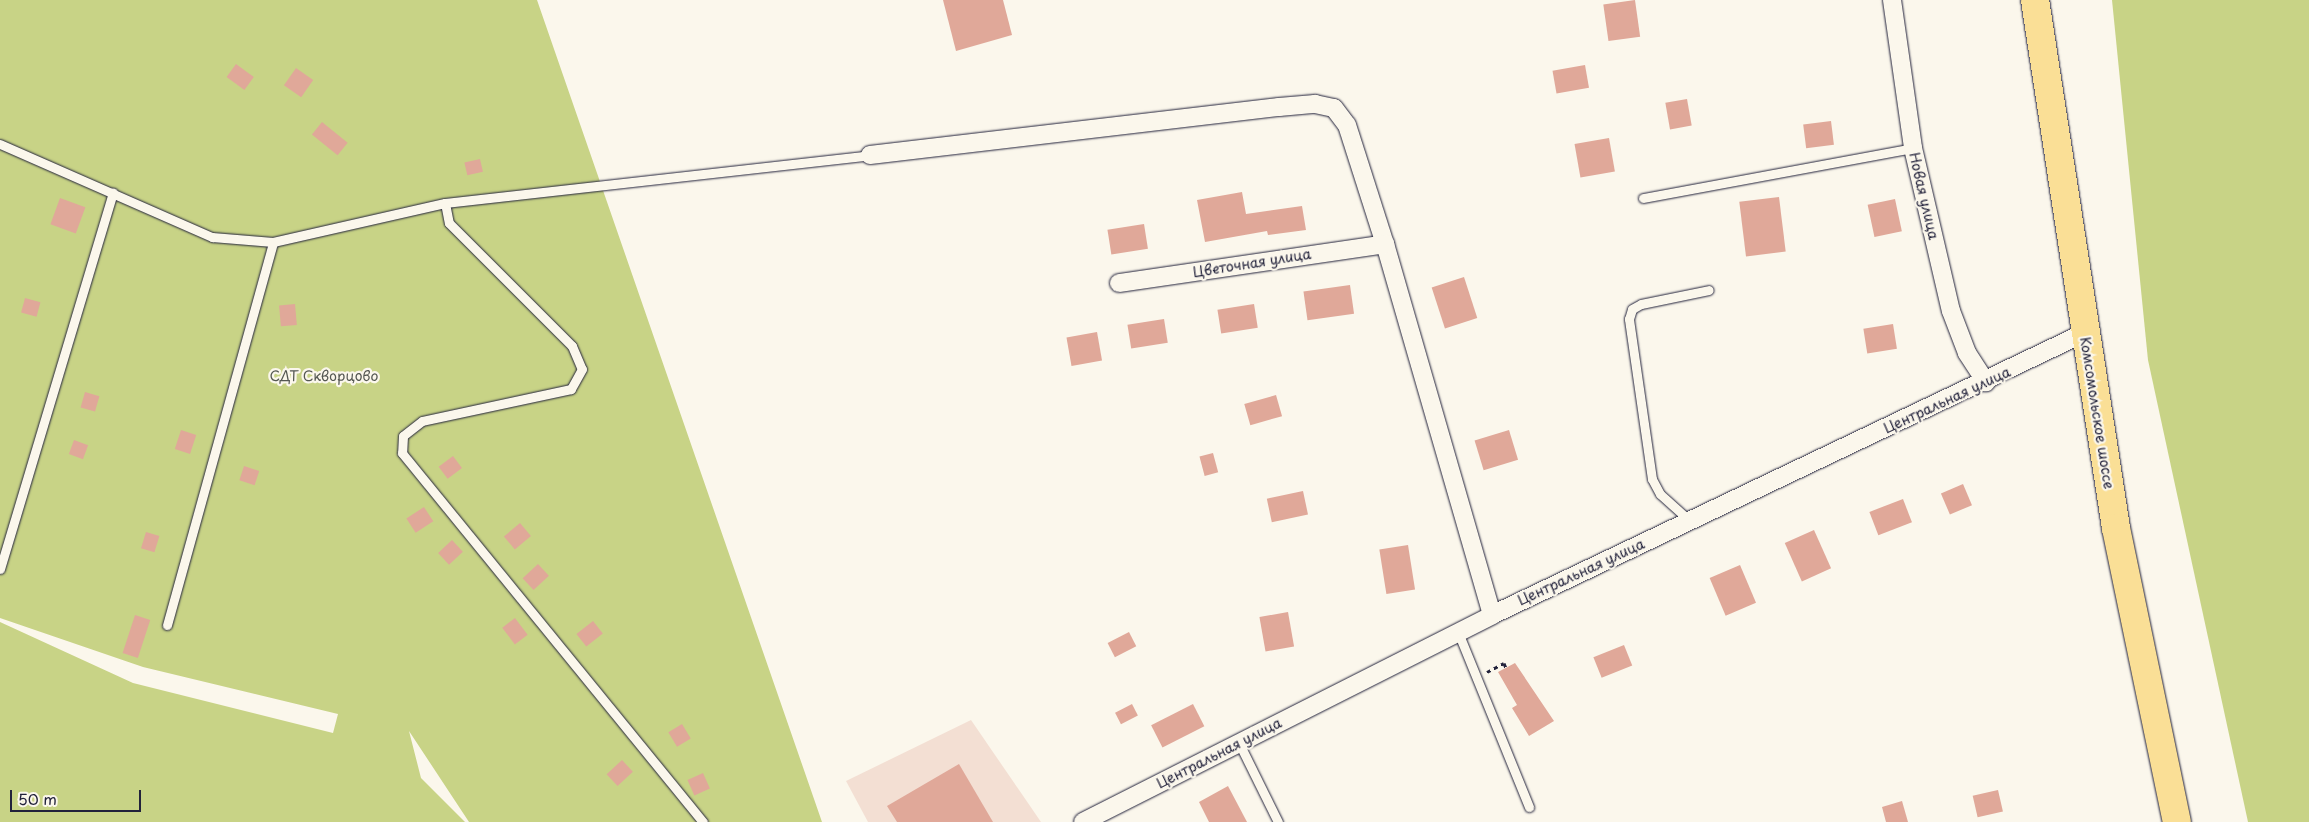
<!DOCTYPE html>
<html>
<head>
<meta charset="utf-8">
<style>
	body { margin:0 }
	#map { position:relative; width:2309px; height:822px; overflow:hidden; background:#fbf7ec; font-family:"Playpen Sans",sans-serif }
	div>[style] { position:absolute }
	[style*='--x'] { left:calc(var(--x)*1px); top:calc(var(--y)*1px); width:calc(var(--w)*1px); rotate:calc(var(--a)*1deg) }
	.built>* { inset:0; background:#f3dfd3 }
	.green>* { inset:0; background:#c8d386 }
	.building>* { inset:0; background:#e0a899; transform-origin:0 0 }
	.path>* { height:3px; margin-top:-1.5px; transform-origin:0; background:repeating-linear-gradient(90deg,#22223b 0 4px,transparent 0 8px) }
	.roads { filter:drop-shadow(0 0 1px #22223b) drop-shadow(0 0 1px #22223b) }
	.service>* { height:9px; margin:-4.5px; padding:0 4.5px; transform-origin:4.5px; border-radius:4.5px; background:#fbf7ec }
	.minor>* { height:18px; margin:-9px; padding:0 9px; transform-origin:9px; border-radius:9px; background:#fbf7ec }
	.trunk>* { height:28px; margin:-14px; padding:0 14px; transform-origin:14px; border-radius:14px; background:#fadf96 }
	span { translate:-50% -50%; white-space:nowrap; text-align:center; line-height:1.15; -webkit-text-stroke:4.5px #fbf7ec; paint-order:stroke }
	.street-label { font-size:14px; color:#22223b }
	.park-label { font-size:14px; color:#545752 }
	.scale { position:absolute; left:10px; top:790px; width:131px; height:22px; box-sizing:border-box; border:2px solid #22223b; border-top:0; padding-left:6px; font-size:15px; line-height:18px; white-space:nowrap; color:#22223b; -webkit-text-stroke:4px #fbf7ec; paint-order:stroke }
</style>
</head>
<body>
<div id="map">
	<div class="built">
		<i style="clip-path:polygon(971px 720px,1041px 822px,868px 822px,846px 781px)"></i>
	</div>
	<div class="green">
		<i style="clip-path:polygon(0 0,537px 0,822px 822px,469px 822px,409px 731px,421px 778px,465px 822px,0 822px,0 622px,133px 683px,333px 733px,338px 714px,143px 667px,0 618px)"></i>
		<i style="clip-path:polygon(2112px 0,2309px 0,2309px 822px,2248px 822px,2148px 360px)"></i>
	</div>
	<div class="building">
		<i style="clip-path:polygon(943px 0,1003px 0,1012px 35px,956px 51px)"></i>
		<i style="left:1635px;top:0;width:37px;height:32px;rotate:82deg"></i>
		<i style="left:236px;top:64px;width:22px;height:16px;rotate:36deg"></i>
		<i style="left:1585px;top:65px;width:23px;height:33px;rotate:80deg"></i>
		<i style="left:296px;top:68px;width:21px;height:21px;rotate:35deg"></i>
		<i style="left:1687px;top:99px;width:27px;height:22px;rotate:80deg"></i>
		<i style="left:1831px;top:121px;width:24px;height:28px;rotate:83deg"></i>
		<i style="left:322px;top:122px;width:33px;height:16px;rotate:39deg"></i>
		<i style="left:1609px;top:138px;width:34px;height:35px;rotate:80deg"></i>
		<i style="left:480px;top:159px;width:13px;height:16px;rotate:77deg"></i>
		<i style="clip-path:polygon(1242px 192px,1246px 214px,1302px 206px,1306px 230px,1268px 235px,1267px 231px,1205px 242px,1197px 200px)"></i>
		<i style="left:1779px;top:197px;width:55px;height:40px;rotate:83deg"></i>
		<i style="left:60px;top:198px;width:27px;height:28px;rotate:20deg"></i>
		<i style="left:1895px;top:199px;width:33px;height:28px;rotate:78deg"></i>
		<i style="left:1144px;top:224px;width:25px;height:37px;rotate:81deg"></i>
		<i style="left:1464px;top:277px;width:43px;height:34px;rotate:72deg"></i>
		<i style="left:1350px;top:285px;width:29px;height:47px;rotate:82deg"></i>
		<i style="left:25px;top:298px;width:16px;height:15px;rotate:15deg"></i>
		<i style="left:295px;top:304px;width:21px;height:16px;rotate:85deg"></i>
		<i style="left:1254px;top:304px;width:24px;height:37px;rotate:81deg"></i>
		<i style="left:1164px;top:319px;width:24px;height:37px;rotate:81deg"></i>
		<i style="left:1893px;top:324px;width:25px;height:30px;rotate:81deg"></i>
		<i style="left:1097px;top:332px;width:29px;height:31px;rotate:80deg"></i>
		<i style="left:85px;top:392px;width:15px;height:16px;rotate:16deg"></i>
		<i style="left:1276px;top:395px;width:22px;height:33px;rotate:74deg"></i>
		<i style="left:181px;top:430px;width:16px;height:20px;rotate:18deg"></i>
		<i style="left:1509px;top:430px;width:31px;height:36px;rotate:73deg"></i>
		<i style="left:74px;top:440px;width:15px;height:15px;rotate:20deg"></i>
		<i style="left:1213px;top:453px;width:20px;height:14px;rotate:75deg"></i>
		<i style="left:453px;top:456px;width:15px;height:18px;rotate:53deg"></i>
		<i style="left:244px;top:466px;width:16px;height:15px;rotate:18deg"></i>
		<i style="left:1963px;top:484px;width:23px;height:24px;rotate:67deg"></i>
		<i style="left:1303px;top:491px;width:24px;height:37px;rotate:78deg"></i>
		<i style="left:1903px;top:499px;width:25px;height:36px;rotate:69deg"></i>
		<i style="left:424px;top:507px;width:17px;height:21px;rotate:57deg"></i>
		<i style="left:520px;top:523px;width:17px;height:21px;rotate:50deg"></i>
		<i style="left:1814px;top:530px;width:42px;height:32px;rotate:66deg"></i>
		<i style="left:146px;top:532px;width:14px;height:17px;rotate:17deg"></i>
		<i style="left:452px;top:540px;width:16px;height:19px;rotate:47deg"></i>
		<i style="left:1408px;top:545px;width:45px;height:29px;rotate:81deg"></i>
		<i style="left:538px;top:564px;width:16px;height:21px;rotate:47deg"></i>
		<i style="left:1740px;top:565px;width:41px;height:33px;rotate:67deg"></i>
		<i style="left:1288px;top:612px;width:35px;height:29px;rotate:80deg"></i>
		<i style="left:135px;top:615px;width:16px;height:40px;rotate:18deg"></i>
		<i style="left:515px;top:618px;width:21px;height:16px;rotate:53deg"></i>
		<i style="left:593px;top:621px;width:16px;height:21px;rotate:52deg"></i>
		<i style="left:1129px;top:632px;width:16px;height:24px;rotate:63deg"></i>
		<i style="left:1624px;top:645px;width:22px;height:33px;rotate:68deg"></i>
		<i style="clip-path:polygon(1515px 663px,1554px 721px,1529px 736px,1512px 708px,1517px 705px,1498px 672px)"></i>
		<i style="left:1132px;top:704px;width:13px;height:19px;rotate:63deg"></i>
		<i style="left:1193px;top:704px;width:25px;height:47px;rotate:63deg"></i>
		<i style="left:682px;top:724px;width:17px;height:16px;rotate:59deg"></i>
		<i style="left:622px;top:760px;width:16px;height:21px;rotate:47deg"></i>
		<i style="clip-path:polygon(959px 764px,993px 822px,897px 822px,887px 806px)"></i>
		<i style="left:703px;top:773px;width:17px;height:17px;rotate:66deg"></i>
		<i style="clip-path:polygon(1228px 786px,1247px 822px,1209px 822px,1199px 802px)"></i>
		<i style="left:1998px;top:790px;width:22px;height:26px;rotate:77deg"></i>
		<i style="clip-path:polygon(1902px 801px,1908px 822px,1886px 822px,1882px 807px)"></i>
	</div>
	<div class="path">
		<i style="--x:1487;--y:672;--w:19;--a:-28"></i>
		<i style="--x:1504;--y:663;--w:5;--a:68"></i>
	</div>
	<div class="roads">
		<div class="service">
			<i style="--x:0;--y:144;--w:232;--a:23.7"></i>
			<i style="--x:212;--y:237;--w:61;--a:4.7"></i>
			<i style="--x:273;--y:242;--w:176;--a:-12.8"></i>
			<i style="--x:445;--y:203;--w:428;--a:-6.4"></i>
			<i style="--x:1643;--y:198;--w:275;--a:-10.5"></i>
			<i style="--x:445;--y:203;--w:20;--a:79"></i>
			<i style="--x:449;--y:223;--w:174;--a:45"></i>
			<i style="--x:572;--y:346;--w:25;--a:67"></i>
			<i style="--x:582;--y:369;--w:23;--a:119"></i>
			<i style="--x:571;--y:389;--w:152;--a:167.9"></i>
			<i style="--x:422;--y:421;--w:24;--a:142"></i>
			<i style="--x:403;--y:436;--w:17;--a:93"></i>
			<i style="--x:402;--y:453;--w:476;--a:50.8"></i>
			<i style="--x:1690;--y:521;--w:40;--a:-138"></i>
			<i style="--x:1660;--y:494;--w:17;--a:-118"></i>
			<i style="--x:1652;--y:479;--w:162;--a:-98.2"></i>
			<i style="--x:1629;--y:319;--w:10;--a:-73"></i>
			<i style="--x:1632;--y:309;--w:10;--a:-29"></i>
			<i style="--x:1641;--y:304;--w:69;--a:-11.6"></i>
			<i style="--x:0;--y:569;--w:393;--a:-73.3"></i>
			<i style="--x:167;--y:625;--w:397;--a:-74.5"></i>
			<i style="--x:1458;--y:632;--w:189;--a:67.9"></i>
			<i style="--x:1239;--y:743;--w:88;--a:63.7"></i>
		</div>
		<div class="minor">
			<i style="--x:1892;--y:0;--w:149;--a:81.9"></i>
			<i style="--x:1913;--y:148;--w:167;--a:76.9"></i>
			<i style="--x:1951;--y:311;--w:45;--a:69.1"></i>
			<i style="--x:1967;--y:353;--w:35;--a:57"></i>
			<i style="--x:870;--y:155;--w:412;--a:-6.7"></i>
			<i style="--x:1279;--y:107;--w:36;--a:-5"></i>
			<i style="--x:1315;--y:104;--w:19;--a:12"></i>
			<i style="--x:1334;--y:108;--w:21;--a:53"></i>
			<i style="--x:1347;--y:125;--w:125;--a:72.3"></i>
			<i style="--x:1385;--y:244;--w:386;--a:73.9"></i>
			<i style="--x:1119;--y:283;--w:269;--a:-8.3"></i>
			<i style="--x:1083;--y:822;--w:458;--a:-26.8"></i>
			<i style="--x:1492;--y:615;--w:656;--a:-25.47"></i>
		</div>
		<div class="trunk">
			<i style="--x:2035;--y:0;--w:534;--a:81.28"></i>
			<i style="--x:2116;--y:528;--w:300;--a:78.3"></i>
		</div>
	</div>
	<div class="street-label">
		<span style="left:1924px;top:196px;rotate:77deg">Новая улица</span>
		<span style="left:1252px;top:263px;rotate:-9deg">Цветочная улица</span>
		<span style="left:1947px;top:400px;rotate:-25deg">Центральная улица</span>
		<span style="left:2097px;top:413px;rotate:81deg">Комсомольское шоссе</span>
		<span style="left:1581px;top:572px;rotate:-25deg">Центральная улица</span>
		<span style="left:1219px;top:753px;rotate:-27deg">Центральная улица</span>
	</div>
	<div class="park-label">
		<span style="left:324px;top:376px">СДТ Скворцово</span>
	</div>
	<div class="scale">50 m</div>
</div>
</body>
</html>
